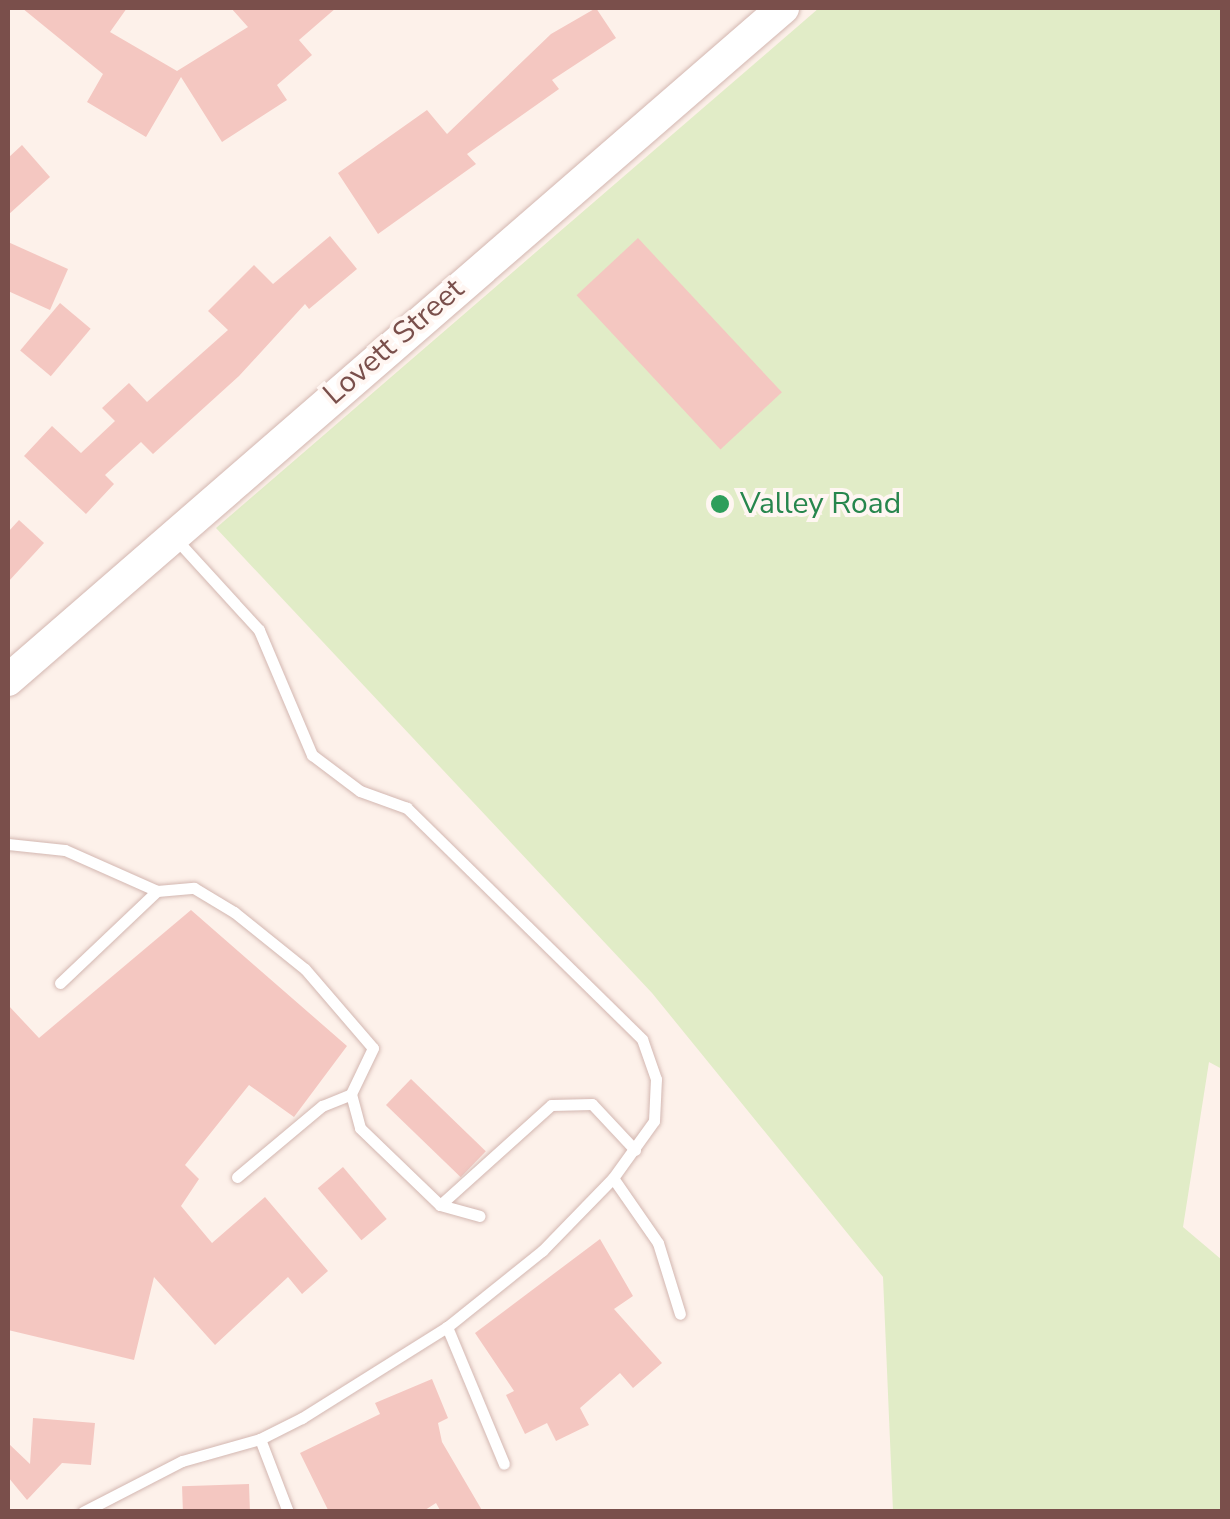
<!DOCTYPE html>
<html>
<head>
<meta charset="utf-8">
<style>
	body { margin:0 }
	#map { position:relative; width:1230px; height:1519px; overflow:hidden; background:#fdf1ea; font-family:"Nunito Sans",sans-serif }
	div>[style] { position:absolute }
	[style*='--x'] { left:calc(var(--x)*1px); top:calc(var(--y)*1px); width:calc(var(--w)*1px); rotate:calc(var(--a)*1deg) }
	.green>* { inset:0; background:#e1ecc7 }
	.building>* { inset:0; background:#f4c7c1; transform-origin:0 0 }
	.roads { filter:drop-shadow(0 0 2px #d3b7b1) drop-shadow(0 0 2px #d3b7b1) }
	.lane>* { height:11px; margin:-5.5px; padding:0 5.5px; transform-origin:5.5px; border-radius:5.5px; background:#fff }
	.secondary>* { height:32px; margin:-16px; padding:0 16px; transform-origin:16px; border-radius:16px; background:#fff }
	.dots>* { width:28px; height:28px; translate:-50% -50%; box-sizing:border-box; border:5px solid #fff6f2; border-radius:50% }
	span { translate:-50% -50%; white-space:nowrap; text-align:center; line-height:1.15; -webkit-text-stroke:8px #fff6f2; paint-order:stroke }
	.street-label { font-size:30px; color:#7a4f4b }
	.leisure-label { font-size:30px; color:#27864d }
	.left { translate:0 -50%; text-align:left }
	.frame { position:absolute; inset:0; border:10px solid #7a4f4b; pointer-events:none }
</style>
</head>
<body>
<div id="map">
	<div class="green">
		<i style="clip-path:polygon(819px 8px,1222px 8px,1222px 1069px,1209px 1062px,1183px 1227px,1222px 1260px,1222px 1511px,893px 1511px,883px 1277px,652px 993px,216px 528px)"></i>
	</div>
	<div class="building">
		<i style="clip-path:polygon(22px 8px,127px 8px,110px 32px,177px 71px,248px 27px,231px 8px,336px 8px,299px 40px,312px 55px,277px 85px,287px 100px,222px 142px,181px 77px,146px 137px,87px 102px,103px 74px)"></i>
		<i style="clip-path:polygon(596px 8px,616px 38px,552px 80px,559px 89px,467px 154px,476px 164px,378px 234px,338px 173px,427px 110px,447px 134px,551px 34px)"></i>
		<i style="clip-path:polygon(22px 145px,50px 177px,8px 215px,8px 158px)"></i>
		<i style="clip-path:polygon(330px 236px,357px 269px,309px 309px,305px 304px,239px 376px,153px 454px,141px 442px,105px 475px,114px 484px,86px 514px,24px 456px,52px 426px,81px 453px,115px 421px,102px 408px,129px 383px,147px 402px,228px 330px,208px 311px,254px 265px,273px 284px)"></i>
		<i style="left:638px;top:238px;width:211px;height:84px;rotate:47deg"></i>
		<i style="clip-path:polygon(8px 242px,68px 269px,50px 310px,8px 291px)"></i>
		<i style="left:60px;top:303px;width:40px;height:62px;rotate:40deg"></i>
		<i style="clip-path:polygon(19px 520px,44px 543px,8px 582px,8px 532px)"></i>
		<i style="clip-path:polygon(191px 910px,347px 1046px,294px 1117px,249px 1085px,185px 1165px,199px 1179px,181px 1206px,212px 1243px,265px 1197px,328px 1271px,302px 1294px,288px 1277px,215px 1345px,154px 1277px,134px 1360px,8px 1330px,8px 1005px,39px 1038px)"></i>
		<i style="left:411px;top:1079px;width:104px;height:36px;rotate:44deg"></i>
		<i style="left:343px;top:1167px;width:68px;height:33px;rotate:50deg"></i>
		<i style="clip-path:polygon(600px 1239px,633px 1296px,614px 1309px,662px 1363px,633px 1388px,620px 1373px,580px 1408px,589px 1425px,556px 1441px,547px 1423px,525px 1434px,506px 1395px,514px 1391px,475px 1333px)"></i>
		<i style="clip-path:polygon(432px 1379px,448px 1418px,438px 1423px,442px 1442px,483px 1512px,441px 1512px,436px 1503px,422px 1512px,329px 1512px,300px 1453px,380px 1414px,375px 1403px)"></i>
		<i style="clip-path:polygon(33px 1418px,95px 1423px,91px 1465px,62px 1463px,27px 1500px,8px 1477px,8px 1443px,30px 1464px)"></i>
		<i style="left:249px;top:1484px;width:28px;height:67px;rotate:88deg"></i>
	</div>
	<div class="roads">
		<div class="lane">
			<i style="--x:8;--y:844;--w:57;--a:6"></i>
			<i style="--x:65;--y:850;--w:101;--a:24"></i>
			<i style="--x:157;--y:891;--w:37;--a:-5"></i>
			<i style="--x:194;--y:888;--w:47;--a:31"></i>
			<i style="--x:234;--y:912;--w:91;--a:38.8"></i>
			<i style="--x:305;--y:969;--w:104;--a:49.3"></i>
			<i style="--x:373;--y:1048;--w:51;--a:115.6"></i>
			<i style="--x:351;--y:1094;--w:35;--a:75"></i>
			<i style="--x:360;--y:1128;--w:111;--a:43.9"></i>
			<i style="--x:440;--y:1205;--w:41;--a:15.4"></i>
			<i style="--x:60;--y:983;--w:134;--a:-43.5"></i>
			<i style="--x:237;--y:1177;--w:111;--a:-39.9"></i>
			<i style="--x:322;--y:1106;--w:31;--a:-22"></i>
			<i style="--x:613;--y:1178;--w:79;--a:55.3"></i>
			<i style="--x:658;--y:1243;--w:74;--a:72.8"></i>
			<i style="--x:440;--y:1205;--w:149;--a:-42"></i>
			<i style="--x:551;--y:1105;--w:41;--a:-1.4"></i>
			<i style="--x:592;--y:1104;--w:63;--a:46.9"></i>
			<i style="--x:447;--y:1327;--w:148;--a:67.4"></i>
			<i style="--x:260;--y:1439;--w:78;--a:69"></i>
			<i style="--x:83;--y:1512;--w:111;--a:-27.3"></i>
			<i style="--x:182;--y:1461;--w:81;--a:-15.8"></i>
			<i style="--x:260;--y:1439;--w:47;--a:-26.6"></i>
			<i style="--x:302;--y:1418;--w:171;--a:-32.1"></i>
			<i style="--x:447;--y:1327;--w:122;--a:-38.7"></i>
			<i style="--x:542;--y:1251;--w:102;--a:-45.8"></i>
			<i style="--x:613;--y:1178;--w:70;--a:-54.3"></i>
			<i style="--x:654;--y:1121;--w:42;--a:-87.3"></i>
			<i style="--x:656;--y:1079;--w:42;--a:-109.3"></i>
			<i style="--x:642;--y:1039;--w:330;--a:-135.5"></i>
			<i style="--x:407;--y:808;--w:50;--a:-160.1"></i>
			<i style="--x:360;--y:791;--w:60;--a:-143.1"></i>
			<i style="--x:312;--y:755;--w:136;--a:-113"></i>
			<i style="--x:259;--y:630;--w:126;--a:-132.4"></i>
		</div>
		<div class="secondary">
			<i style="--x:8;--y:680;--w:1026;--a:-40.93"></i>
		</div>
	</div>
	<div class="dots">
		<i style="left:720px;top:504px;background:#2e9e5b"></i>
	</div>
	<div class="street-label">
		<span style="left:394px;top:342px;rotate:-41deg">Lovett Street</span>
	</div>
	<div class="leisure-label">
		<span class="left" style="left:740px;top:504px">Valley Road</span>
	</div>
	<div class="frame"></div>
</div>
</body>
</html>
